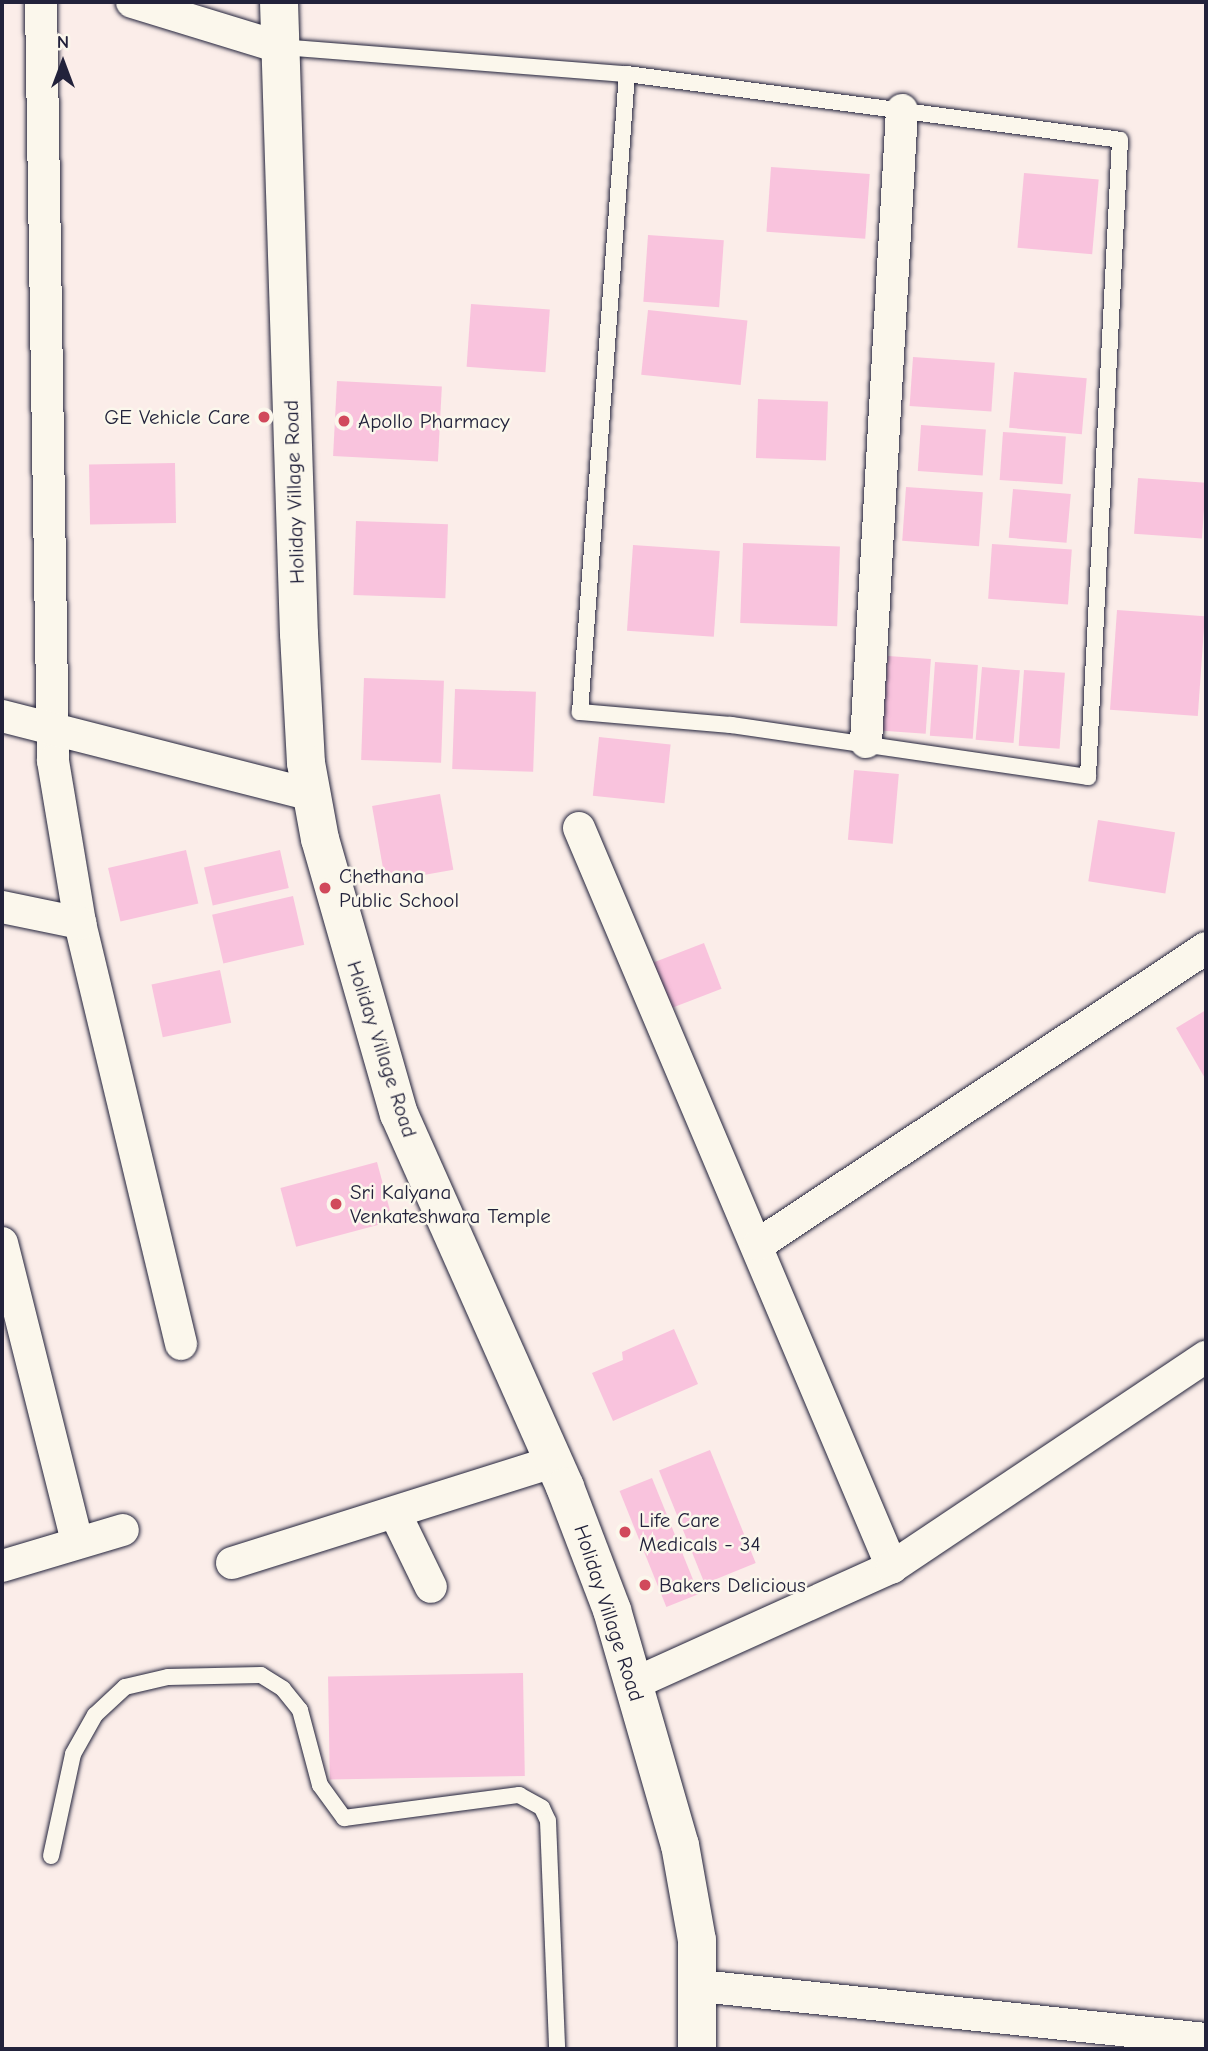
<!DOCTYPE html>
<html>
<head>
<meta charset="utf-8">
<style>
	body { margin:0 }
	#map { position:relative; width:1208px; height:2051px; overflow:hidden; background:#fbede9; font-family:"Comic Neue",sans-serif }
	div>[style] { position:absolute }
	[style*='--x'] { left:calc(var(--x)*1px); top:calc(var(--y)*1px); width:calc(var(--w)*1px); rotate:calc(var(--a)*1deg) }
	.building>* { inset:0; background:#f9c3dd; transform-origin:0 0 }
	.roads { filter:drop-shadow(0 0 2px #22223b) drop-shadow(0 0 2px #22223b) }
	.service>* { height:16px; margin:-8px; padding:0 8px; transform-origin:8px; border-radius:8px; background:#fbf7ec }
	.minor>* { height:32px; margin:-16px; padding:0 16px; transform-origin:16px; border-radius:16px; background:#fbf7ec }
	.tertiary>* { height:38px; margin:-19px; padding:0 19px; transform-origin:19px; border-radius:19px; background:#fbf7ec }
	.dots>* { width:19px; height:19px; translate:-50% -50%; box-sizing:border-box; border:4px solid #fbf7ec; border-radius:50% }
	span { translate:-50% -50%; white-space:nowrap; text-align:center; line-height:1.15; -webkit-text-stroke:5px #fbf7ec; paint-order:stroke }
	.poi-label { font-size:21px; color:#22223b }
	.right { translate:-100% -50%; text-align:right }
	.left { translate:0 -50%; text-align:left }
	.street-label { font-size:21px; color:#22223b }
	.frame { position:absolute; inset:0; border:4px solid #22223b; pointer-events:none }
	.north { position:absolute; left:28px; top:28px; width:70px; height:70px; -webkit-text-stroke:5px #fbf7ec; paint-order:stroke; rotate:0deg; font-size:19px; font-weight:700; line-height:28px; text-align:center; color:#22223b }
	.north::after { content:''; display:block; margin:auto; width:24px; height:32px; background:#22223b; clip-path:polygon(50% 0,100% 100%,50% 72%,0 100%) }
</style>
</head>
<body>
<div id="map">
	<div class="building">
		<i style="left:771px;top:167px;width:99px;height:65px;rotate:4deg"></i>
		<i style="left:1024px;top:173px;width:75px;height:75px;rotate:5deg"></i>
		<i style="left:648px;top:235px;width:76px;height:67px;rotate:4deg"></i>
		<i style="left:471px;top:304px;width:79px;height:63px;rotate:4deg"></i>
		<i style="left:648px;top:310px;width:100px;height:65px;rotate:6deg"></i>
		<i style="left:913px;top:357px;width:82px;height:49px;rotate:4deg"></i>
		<i style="left:1014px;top:372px;width:73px;height:56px;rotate:5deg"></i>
		<i style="left:337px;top:381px;width:105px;height:75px;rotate:3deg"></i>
		<i style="left:758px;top:399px;width:70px;height:59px;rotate:2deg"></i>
		<i style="left:921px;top:425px;width:65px;height:46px;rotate:4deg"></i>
		<i style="left:1003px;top:432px;width:63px;height:48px;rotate:4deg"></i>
		<i style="left:175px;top:463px;width:60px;height:86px;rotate:89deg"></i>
		<i style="left:1138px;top:478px;width:68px;height:56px;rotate:4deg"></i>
		<i style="left:906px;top:487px;width:77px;height:54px;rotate:4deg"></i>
		<i style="left:1013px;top:489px;width:58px;height:49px;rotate:5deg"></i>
		<i style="left:356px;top:521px;width:92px;height:74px;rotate:2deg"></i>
		<i style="left:743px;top:543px;width:97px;height:80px;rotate:2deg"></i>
		<i style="left:992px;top:544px;width:80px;height:55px;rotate:4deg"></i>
		<i style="left:633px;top:545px;width:87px;height:86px;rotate:4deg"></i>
		<i style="left:1117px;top:610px;width:88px;height:100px;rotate:4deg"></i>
		<i style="left:888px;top:656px;width:43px;height:75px;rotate:4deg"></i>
		<i style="left:935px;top:662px;width:43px;height:74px;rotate:4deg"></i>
		<i style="left:982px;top:667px;width:38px;height:73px;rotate:5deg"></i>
		<i style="left:1024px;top:670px;width:41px;height:76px;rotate:4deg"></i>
		<i style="left:364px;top:678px;width:80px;height:82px;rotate:2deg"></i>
		<i style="left:455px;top:689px;width:81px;height:80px;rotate:2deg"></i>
		<i style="left:599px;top:737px;width:72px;height:59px;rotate:6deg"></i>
		<i style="left:854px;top:770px;width:45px;height:70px;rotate:5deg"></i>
		<i style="left:440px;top:794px;width:77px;height:69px;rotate:80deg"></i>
		<i style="left:1098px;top:820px;width:78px;height:62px;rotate:9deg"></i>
		<i style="left:186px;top:850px;width:55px;height:80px;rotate:77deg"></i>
		<i style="left:280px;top:850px;width:39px;height:78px;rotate:77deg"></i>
		<i style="left:293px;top:896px;width:50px;height:83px;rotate:77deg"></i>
		<i style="left:704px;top:943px;width:49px;height:57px;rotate:69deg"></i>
		<i style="left:220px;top:970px;width:54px;height:70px;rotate:78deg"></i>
		<i style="clip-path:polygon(1206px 1010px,1206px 1080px,1176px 1028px)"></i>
		<i style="left:377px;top:1162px;width:61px;height:100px;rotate:75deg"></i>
		<i style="clip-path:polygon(674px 1329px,698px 1384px,613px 1421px,592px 1373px,623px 1360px,622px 1352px)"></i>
		<i style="left:710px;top:1450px;width:122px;height:55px;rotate:68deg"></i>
		<i style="left:652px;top:1478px;width:125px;height:35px;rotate:68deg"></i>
		<i style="left:523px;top:1673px;width:103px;height:195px;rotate:89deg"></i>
	</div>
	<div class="roads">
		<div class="service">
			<i style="--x:281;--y:47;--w:347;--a:4.5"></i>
			<i style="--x:627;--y:74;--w:497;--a:7.6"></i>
			<i style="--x:1120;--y:140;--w:638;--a:92.88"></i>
			<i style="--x:1088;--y:777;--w:361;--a:-171.7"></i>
			<i style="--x:731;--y:725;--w:152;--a:-175.1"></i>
			<i style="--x:580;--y:712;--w:640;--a:-85.79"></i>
			<i style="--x:51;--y:1856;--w:104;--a:-77.8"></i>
			<i style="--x:73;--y:1754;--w:45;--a:-60.6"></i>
			<i style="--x:95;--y:1715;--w:41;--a:-43"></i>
			<i style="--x:125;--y:1687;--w:44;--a:-13.1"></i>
			<i style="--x:168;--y:1677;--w:93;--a:-1.2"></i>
			<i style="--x:261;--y:1675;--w:26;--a:32"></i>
			<i style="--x:283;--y:1689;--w:27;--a:51"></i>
			<i style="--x:300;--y:1710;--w:78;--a:75.1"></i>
			<i style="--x:320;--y:1785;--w:41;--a:54"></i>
			<i style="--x:344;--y:1818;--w:177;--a:-7.5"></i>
			<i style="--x:519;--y:1795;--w:26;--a:29"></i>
			<i style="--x:542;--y:1808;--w:14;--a:65"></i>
			<i style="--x:548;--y:1821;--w:228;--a:87.7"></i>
		</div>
		<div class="minor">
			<i style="--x:41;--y:2;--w:759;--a:89.09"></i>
			<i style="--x:53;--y:761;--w:164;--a:80.5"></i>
			<i style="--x:80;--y:923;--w:433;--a:76.5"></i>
			<i style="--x:132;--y:2;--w:154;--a:17"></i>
			<i style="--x:2;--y:716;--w:320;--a:14.3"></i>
			<i style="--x:866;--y:742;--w:633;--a:-86.74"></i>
			<i style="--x:579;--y:828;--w:803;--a:67.05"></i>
			<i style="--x:2;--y:907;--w:80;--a:11.6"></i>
			<i style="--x:2;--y:1243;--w:308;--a:75.9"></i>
			<i style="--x:759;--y:1244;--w:536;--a:-33.51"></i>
			<i style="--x:395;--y:1513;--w:82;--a:64.1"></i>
			<i style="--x:232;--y:1563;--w:337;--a:-17.5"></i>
			<i style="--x:2;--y:1566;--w:126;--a:-16.6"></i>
			<i style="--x:633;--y:1684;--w:284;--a:-24.3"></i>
			<i style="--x:892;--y:1567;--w:378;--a:-33.8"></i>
			<i style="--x:700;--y:1986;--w:509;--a:5.98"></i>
		</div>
		<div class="tertiary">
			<i style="--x:279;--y:2;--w:632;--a:88.19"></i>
			<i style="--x:299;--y:634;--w:129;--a:86.9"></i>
			<i style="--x:306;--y:763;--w:77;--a:79.6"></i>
			<i style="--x:320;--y:839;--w:286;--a:74"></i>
			<i style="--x:399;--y:1114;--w:408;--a:66"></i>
			<i style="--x:565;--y:1487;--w:132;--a:69.1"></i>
			<i style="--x:612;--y:1610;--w:245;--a:73.9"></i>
			<i style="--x:680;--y:1845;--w:97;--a:79.9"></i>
			<i style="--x:697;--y:1940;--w:109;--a:90"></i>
		</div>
	</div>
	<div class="dots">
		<i style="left:264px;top:417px;background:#d1495b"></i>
		<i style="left:344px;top:421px;background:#d1495b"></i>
		<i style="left:325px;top:888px;background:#d1495b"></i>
		<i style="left:336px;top:1204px;background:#d1495b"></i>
		<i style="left:625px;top:1532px;background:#d1495b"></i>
		<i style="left:645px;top:1585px;background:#d1495b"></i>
	</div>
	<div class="poi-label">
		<span class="right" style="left:250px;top:417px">GE Vehicle Care</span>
		<span class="left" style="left:358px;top:421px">Apollo Pharmacy</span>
		<span class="left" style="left:339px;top:888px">Chethana<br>Public School</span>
		<span class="left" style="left:350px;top:1204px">Sri Kalyana<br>Venkateshwara Temple</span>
		<span class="left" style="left:639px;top:1532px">Life Care<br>Medicals - 34</span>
		<span class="left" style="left:659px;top:1585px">Bakers Delicious</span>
	</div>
	<div class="street-label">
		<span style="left:294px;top:492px;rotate:-92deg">Holiday Village Road</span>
		<span style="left:382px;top:1049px;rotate:72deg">Holiday Village Road</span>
		<span style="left:609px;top:1613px;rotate:72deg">Holiday Village Road</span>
	</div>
	<div class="frame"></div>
	<div class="north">N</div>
</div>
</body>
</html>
